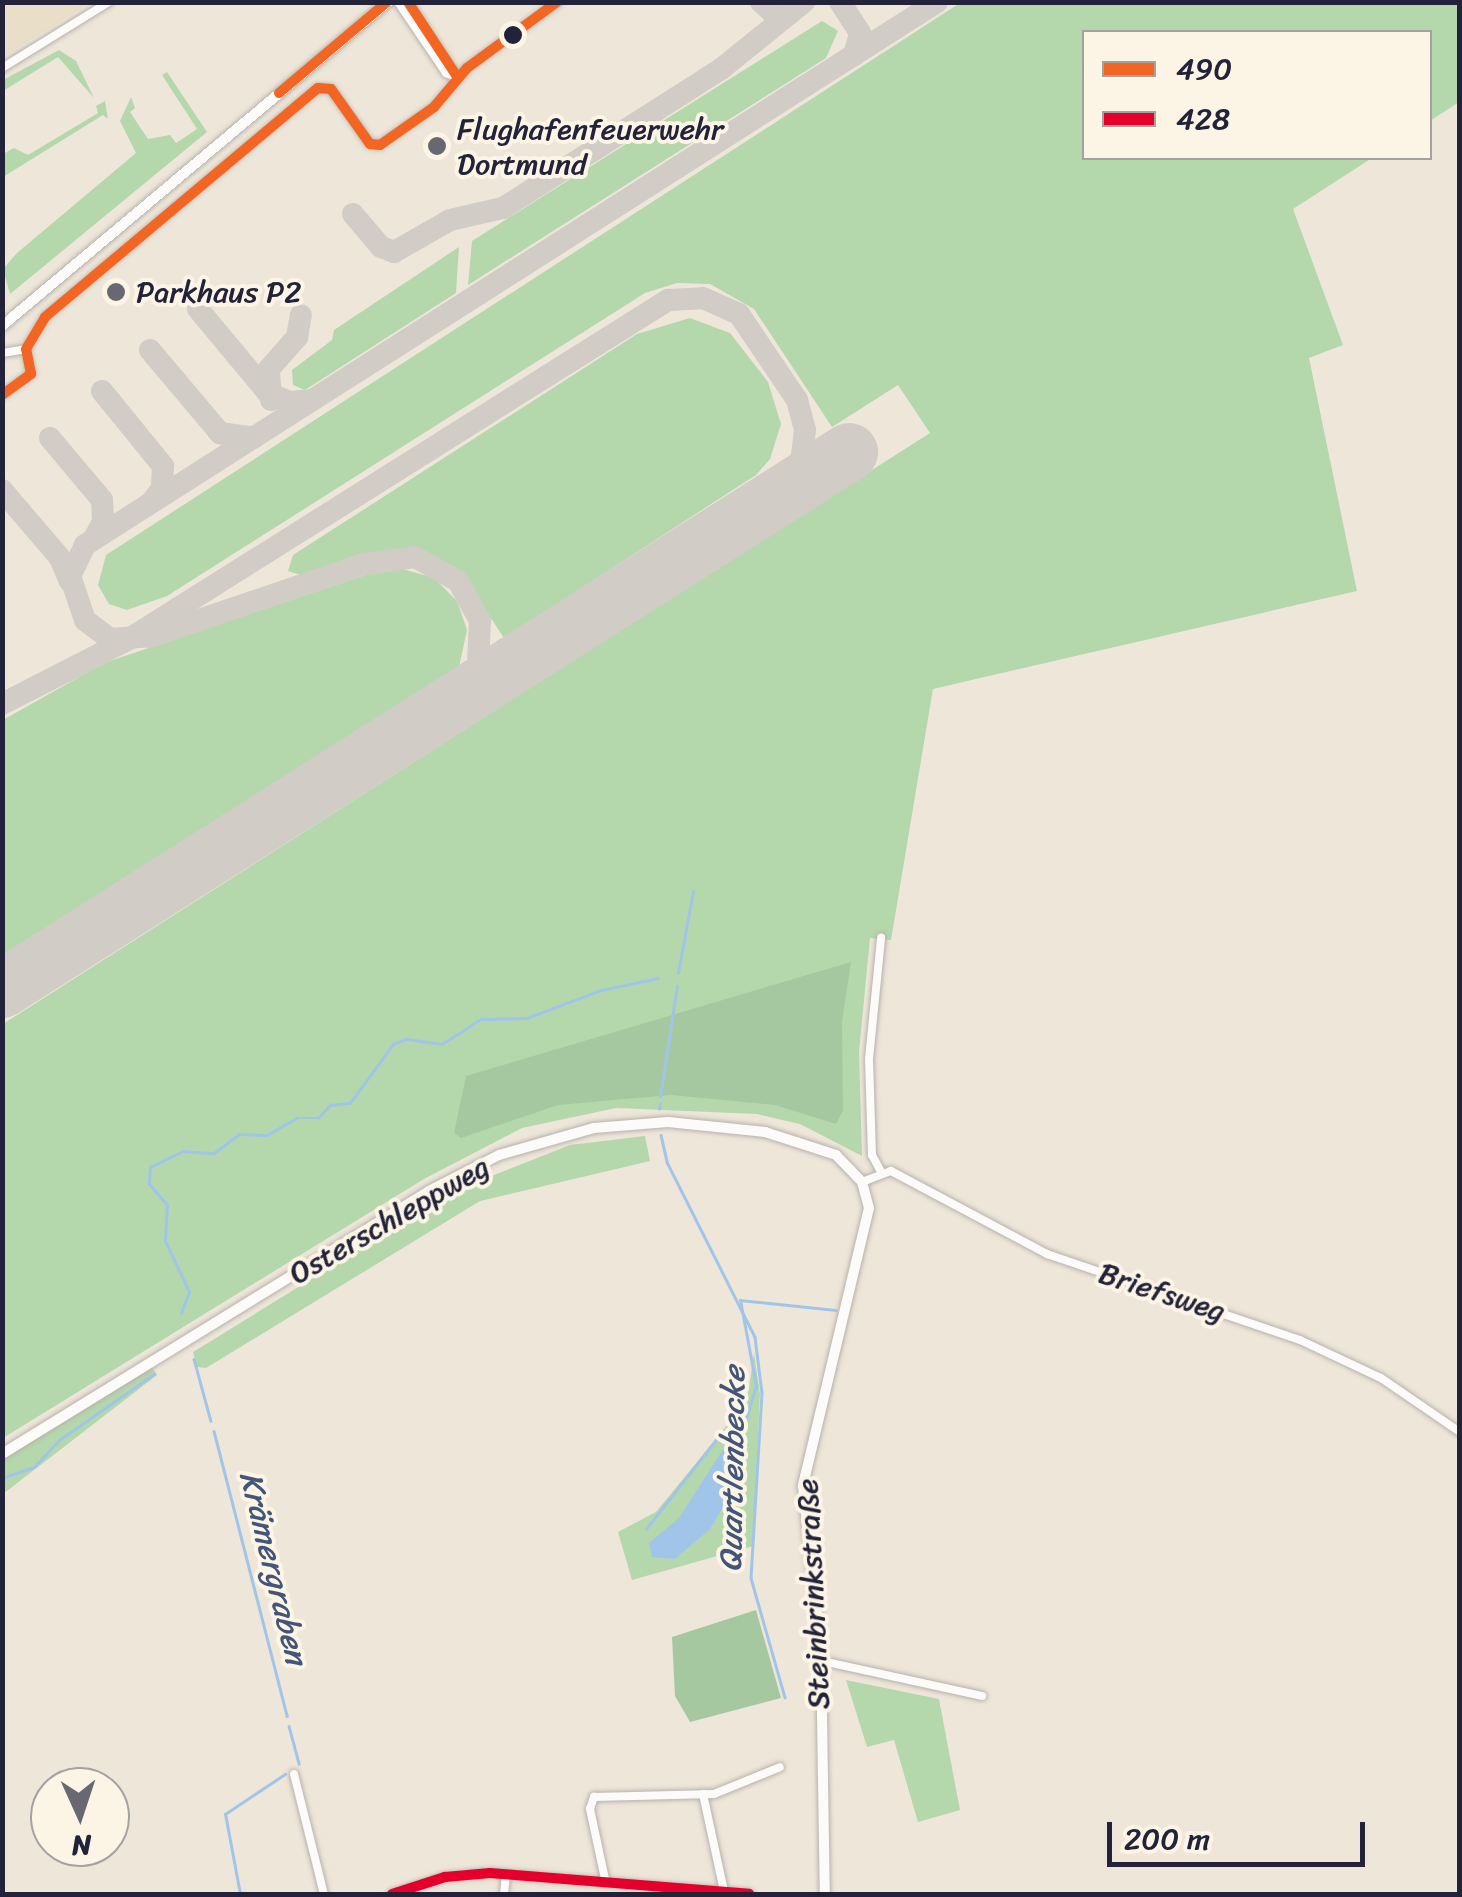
<!DOCTYPE html>
<html>
<head>
<meta charset="utf-8">
<style>
	body { margin:0 }
	#map { position:relative; width:1462px; height:1897px; overflow:hidden; background:#eee6d9; font-family:Sriracha,sans-serif }
	div>[style] { position:absolute }
	[style*='--x'] { left:calc(var(--x)*1px); top:calc(var(--y)*1px); width:calc(var(--w)*1px); rotate:calc(var(--a)*1deg) }
	.built>* { inset:0; background:#e9dfc8 }
	.green>* { inset:0; background:#b4d8ac }
	.forest>* { inset:0; background:#a6c8a1 }
	.water>* { inset:0; background:#a1c5e9 }
	.stream>* { height:2.5px; margin:-1.25px; padding:0 1.25px; transform-origin:1.25px; border-radius:1.25px; background:#a1c5e9 }
	.taxiway>* { height:22px; margin:-11px; padding:0 11px; transform-origin:11px; border-radius:11px; background:#d1ccc6 }
	.runway>* { height:58px; margin:-29px; padding:0 29px; transform-origin:29px; border-radius:29px; background:#d1ccc6 }
	.roads { filter:drop-shadow(0 0 2px #b7b2ac) drop-shadow(0 0 2px #b7b2ac) }
	.street>* { height:8px; margin:-4px; padding:0 4px; transform-origin:4px; border-radius:4px; background:#fcfbf9 }
	.secondary>* { height:10px; margin:-5px; padding:0 5px; transform-origin:5px; border-radius:5px; background:#fcfbf9 }
	.bus-1>* { height:10px; margin:-5px; padding:0 5px; transform-origin:5px; border-radius:5px; background:#f26522 }
	.bus-2>* { height:10px; margin:-5px; padding:0 5px; transform-origin:5px; border-radius:5px; background:#e4002b }
	.dots>* { width:28px; height:28px; translate:-50% -50%; box-sizing:border-box; border:5px solid #fcf5e5; border-radius:50% }
	span { translate:-50% -50%; white-space:nowrap; text-align:center; line-height:1.15; -webkit-text-stroke:8px #fcf5e5; paint-order:stroke }
	.poi-label { font-size:30px; color:#22223b }
	.left { translate:0 -50%; text-align:left }
	.street-label { font-size:30px; color:#22223b }
	.water-label { font-size:32px; color:#43567a; font-style:italic }
	.frame { position:absolute; inset:0; border:5px solid #22223b; pointer-events:none }
	.legend { position:absolute; left:1082px; top:30px; width:350px; height:130px; box-sizing:border-box; background:#fcf5e5; border:2px solid #a5a1a1; margin:0; padding:12px 18px; list-style:none; font-size:30px; color:#22223b }
	.legend li { display:flex; align-items:center; gap:20px; height:50px }
	.legend b { width:50px; border:2px solid #a5a1a1 }
	.north { position:absolute; left:30px; top:1767px; width:100px; height:100px; box-sizing:border-box; background:#fcf5e5; border:2px solid #a5a1a1; border-radius:50%; rotate:177deg; font-size:28px; font-weight:700; line-height:40px; text-align:center; color:#22223b }
	.north::after { content:''; display:block; margin:auto; width:35px; height:45px; background:#696772; clip-path:polygon(50% 0,100% 100%,50% 72%,0 100%) }
	.scale { position:absolute; left:1107px; top:1822px; width:258px; height:45px; box-sizing:border-box; border:5px solid #22223b; border-top:0; padding-left:12px; font-size:30px; line-height:35px; white-space:nowrap; color:#22223b; -webkit-text-stroke:8px #fcf5e5; paint-order:stroke }
</style>
</head>
<body>
<div id="map">
	<div class="built">
		<i style="clip-path:polygon(3px 2px,90px 2px,90px 3px,3px 57px)"></i>
	</div>
	<div class="green">
		<i style="clip-path:polygon(960px 3px,1459px 3px,1459px 102px,1430px 121px,1430px 32px,1084px 32px,1084px 158px,1372px 158px,1293px 209px,1343px 345px,1309px 358px,1357px 591px,933px 689px,891px 940px,870px 938px,859px 1052px,862px 1156px,800px 1124px,757px 1114px,616px 1108px,522px 1128px,424px 1179px,3px 1438px,3px 1024px,930px 433px,898px 385px,832px 427px,754px 309px,710px 284px,677px 283px,645px 293px,167px 596px,127px 610px,109px 604px,98px 585px,106px 555px)"></i>
		<i style="clip-path:polygon(822px 21px,838px 31px,826px 58px,468px 285px,472px 241px)"></i>
		<i style="clip-path:polygon(59px 50px,76px 61px,94px 98px,58px 57px,3px 91px,3px 80px)"></i>
		<i style="clip-path:polygon(167px 72px,207px 132px,10px 294px,3px 269px,17px 253px,136px 153px,120px 121px,131px 97px,135px 108px,130px 112px,148px 139px,170px 135px,176px 143px,197px 129px,162px 75px)"></i>
		<i style="clip-path:polygon(105px 101px,108px 119px,103px 115px,3px 177px,3px 154px,14px 148px,28px 155px,98px 113px,96px 106px)"></i>
		<i style="clip-path:polygon(459px 247px,456px 293px,305px 390px,293px 385px,292px 370px,332px 340px,334px 330px)"></i>
		<i style="clip-path:polygon(690px 318px,730px 333px,768px 382px,781px 424px,770px 459px,756px 475px,504px 638px,465px 579px,426px 553px,394px 549px,304px 576px,288px 571px,293px 555px,637px 334px)"></i>
		<i style="clip-path:polygon(403px 569px,434px 578px,457px 601px,467px 630px,459px 667px,3px 956px,3px 720px,104px 663px,380px 570px)"></i>
		<i style="clip-path:polygon(645px 1136px,650px 1161px,480px 1201px,206px 1368px,197px 1367px,193px 1352px,454px 1191px,570px 1145px)"></i>
		<i style="clip-path:polygon(754px 1353px,760px 1394px,753px 1546px,632px 1580px,618px 1532px,656px 1512px,747px 1401px)"></i>
		<i style="clip-path:polygon(152px 1367px,157px 1375px,3px 1494px,3px 1459px)"></i>
		<i style="clip-path:polygon(846px 1680px,939px 1699px,960px 1810px,918px 1822px,894px 1740px,867px 1747px)"></i>
	</div>
	<div class="forest">
		<i style="clip-path:polygon(851px 962px,842px 1022px,843px 1110px,836px 1124px,775px 1105px,671px 1095px,558px 1105px,461px 1138px,454px 1133px,466px 1076px)"></i>
		<i style="clip-path:polygon(756px 1610px,781px 1698px,690px 1722px,675px 1696px,672px 1637px)"></i>
	</div>
	<div class="water">
		<i style="clip-path:polygon(729px 1440px,742px 1445px,741px 1478px,710px 1529px,675px 1559px,652px 1557px,649px 1543px,679px 1518px)"></i>
	</div>
	<div class="stream">
		<i style="--x:678;--y:973;--w:83;--a:-79.6"></i>
		<i style="--x:660;--y:1097;--w:112;--a:-81.3"></i>
		<i style="--x:659;--y:1109;--w:5;--a:-79"></i>
		<i style="--x:661;--y:1135;--w:28;--a:77"></i>
		<i style="--x:667;--y:1162;--w:196;--a:63.3"></i>
		<i style="--x:755;--y:1337;--w:56;--a:82.9"></i>
		<i style="--x:762;--y:1393;--w:185;--a:93.4"></i>
		<i style="--x:751;--y:1578;--w:124;--a:74.1"></i>
		<i style="--x:181;--y:1313;--w:22;--a:-69"></i>
		<i style="--x:189;--y:1292;--w:56;--a:-115.2"></i>
		<i style="--x:165;--y:1241;--w:36;--a:-87"></i>
		<i style="--x:167;--y:1205;--w:28;--a:-131"></i>
		<i style="--x:149;--y:1184;--w:17;--a:-87"></i>
		<i style="--x:150;--y:1167;--w:37;--a:-26"></i>
		<i style="--x:183;--y:1151;--w:31;--a:4"></i>
		<i style="--x:214;--y:1153;--w:31;--a:-37"></i>
		<i style="--x:239;--y:1134;--w:28;--a:2"></i>
		<i style="--x:267;--y:1135;--w:34;--a:-30"></i>
		<i style="--x:296;--y:1118;--w:22;--a:0"></i>
		<i style="--x:318;--y:1118;--w:18;--a:-47"></i>
		<i style="--x:330;--y:1105;--w:20;--a:-6"></i>
		<i style="--x:350;--y:1103;--w:73;--a:-53.9"></i>
		<i style="--x:393;--y:1044;--w:15;--a:-20"></i>
		<i style="--x:407;--y:1039;--w:35;--a:8"></i>
		<i style="--x:442;--y:1044;--w:46;--a:-32.7"></i>
		<i style="--x:481;--y:1019;--w:46;--a:-1.2"></i>
		<i style="--x:527;--y:1018;--w:79;--a:-20.7"></i>
		<i style="--x:601;--y:990;--w:58;--a:-11.9"></i>
		<i style="--x:194;--y:1359;--w:64;--a:74.7"></i>
		<i style="--x:214;--y:1431;--w:294;--a:75.6"></i>
		<i style="--x:739;--y:1440;--w:57;--a:-72.5"></i>
		<i style="--x:756;--y:1386;--w:87;--a:-100.5"></i>
		<i style="--x:740;--y:1300;--w:96;--a:6"></i>
		<i style="--x:2;--y:1478;--w:34;--a:-19"></i>
		<i style="--x:34;--y:1467;--w:37;--a:-47"></i>
		<i style="--x:59;--y:1440;--w:116;--a:-34.8"></i>
		<i style="--x:646;--y:1529;--w:123;--a:-51.9"></i>
		<i style="--x:289;--y:1726;--w:39;--a:75"></i>
		<i style="--x:240;--y:1894;--w:81;--a:-100.6"></i>
		<i style="--x:225;--y:1814;--w:72;--a:-33.7"></i>
	</div>
	<div class="taxiway">
		<i style="--x:761;--y:2;--w:15;--a:42"></i>
		<i style="--x:772;--y:12;--w:17;--a:0"></i>
		<i style="--x:840;--y:2;--w:37;--a:57"></i>
		<i style="--x:860;--y:33;--w:23;--a:105"></i>
		<i style="--x:353;--y:214;--w:43;--a:49.7"></i>
		<i style="--x:381;--y:247;--w:14;--a:21"></i>
		<i style="--x:394;--y:252;--w:64;--a:-29.7"></i>
		<i style="--x:450;--y:220;--w:54;--a:-12.8"></i>
		<i style="--x:503;--y:208;--w:259;--a:-32.5"></i>
		<i style="--x:721;--y:69;--w:107;--a:-38.9"></i>
		<i style="--x:198;--y:309;--w:109;--a:50.2"></i>
		<i style="--x:268;--y:393;--w:23;--a:23"></i>
		<i style="--x:289;--y:402;--w:23;--a:-5"></i>
		<i style="--x:150;--y:350;--w:109;--a:49.9"></i>
		<i style="--x:220;--y:433;--w:34;--a:8"></i>
		<i style="--x:102;--y:391;--w:97;--a:50.9"></i>
		<i style="--x:163;--y:466;--w:22;--a:93"></i>
		<i style="--x:162;--y:488;--w:17;--a:126"></i>
		<i style="--x:271;--y:400;--w:31;--a:-94"></i>
		<i style="--x:269;--y:369;--w:43;--a:-48.8"></i>
		<i style="--x:297;--y:337;--w:22;--a:-80"></i>
		<i style="--x:50;--y:438;--w:81;--a:50"></i>
		<i style="--x:102;--y:500;--w:22;--a:87"></i>
		<i style="--x:103;--y:522;--w:18;--a:119"></i>
		<i style="--x:2;--y:490;--w:89;--a:49.5"></i>
		<i style="--x:60;--y:558;--w:25;--a:67"></i>
		<i style="--x:154;--y:636;--w:44;--a:176.1"></i>
		<i style="--x:110;--y:639;--w:31;--a:-143"></i>
		<i style="--x:85;--y:620;--w:46;--a:-108.8"></i>
		<i style="--x:70;--y:576;--w:34;--a:-64"></i>
		<i style="--x:85;--y:545;--w:1010;--a:-32.51"></i>
		<i style="--x:149;--y:637;--w:227;--a:-18.8"></i>
		<i style="--x:364;--y:564;--w:51;--a:-7.8"></i>
		<i style="--x:415;--y:557;--w:49;--a:29.2"></i>
		<i style="--x:458;--y:581;--w:46;--a:61.2"></i>
		<i style="--x:480;--y:621;--w:43;--a:92.7"></i>
		<i style="--x:478;--y:664;--w:47;--a:123.7"></i>
		<i style="--x:2;--y:704;--w:143;--a:-27.1"></i>
		<i style="--x:129;--y:639;--w:637;--a:-32.17"></i>
		<i style="--x:668;--y:300;--w:35;--a:-3"></i>
		<i style="--x:703;--y:298;--w:39;--a:24"></i>
		<i style="--x:739;--y:314;--w:104;--a:56"></i>
		<i style="--x:797;--y:400;--w:31;--a:75"></i>
		<i style="--x:805;--y:430;--w:32;--a:97"></i>
		<i style="--x:801;--y:462;--w:52;--a:129.5"></i>
	</div>
	<div class="runway">
		<i style="--x:2;--y:989;--w:1003;--a:-32.37"></i>
	</div>
	<div class="roads">
		<div class="street">
			<i style="--x:398;--y:2;--w:86;--a:55.9"></i>
			<i style="--x:446;--y:73;--w:13;--a:23"></i>
			<i style="--x:408;--y:2;--w:91;--a:56.7"></i>
			<i style="--x:2;--y:68;--w:126;--a:-31.7"></i>
			<i style="--x:26;--y:349;--w:37;--a:-59"></i>
			<i style="--x:45;--y:317;--w:356;--a:-40"></i>
			<i style="--x:318;--y:88;--w:13;--a:4"></i>
			<i style="--x:331;--y:89;--w:67;--a:54.7"></i>
			<i style="--x:370;--y:144;--w:10;--a:6"></i>
			<i style="--x:380;--y:145;--w:66;--a:-35.1"></i>
			<i style="--x:434;--y:107;--w:51;--a:-49.8"></i>
			<i style="--x:467;--y:68;--w:112;--a:-36"></i>
			<i style="--x:2;--y:353;--w:24;--a:-9"></i>
			<i style="--x:2;--y:395;--w:36;--a:-36"></i>
			<i style="--x:31;--y:374;--w:25;--a:-101"></i>
			<i style="--x:880;--y:1170;--w:17;--a:-118"></i>
			<i style="--x:872;--y:1155;--w:96;--a:-91.8"></i>
			<i style="--x:869;--y:1059;--w:122;--a:-84.3"></i>
			<i style="--x:862;--y:1182;--w:31;--a:-21"></i>
			<i style="--x:891;--y:1171;--w:177;--a:28"></i>
			<i style="--x:1047;--y:1254;--w:267;--a:18.8"></i>
			<i style="--x:1300;--y:1340;--w:89;--a:25.1"></i>
			<i style="--x:1381;--y:1378;--w:96;--a:34.4"></i>
			<i style="--x:822;--y:1661;--w:164;--a:12.3"></i>
			<i style="--x:294;--y:1774;--w:124;--a:76"></i>
			<i style="--x:703;--y:1794;--w:99;--a:77.8"></i>
			<i style="--x:605;--y:1879;--w:72;--a:-102.1"></i>
			<i style="--x:590;--y:1809;--w:13;--a:-72"></i>
			<i style="--x:594;--y:1797;--w:120;--a:-1.4"></i>
			<i style="--x:714;--y:1794;--w:71;--a:-22.2"></i>
			<i style="--x:392;--y:1894;--w:56;--a:-17.8"></i>
			<i style="--x:445;--y:1877;--w:45;--a:-5.1"></i>
			<i style="--x:490;--y:1873;--w:260;--a:4.6"></i>
			<i style="--x:504;--y:1894;--w:20;--a:-84"></i>
		</div>
		<div class="secondary">
			<i style="--x:2;--y:326;--w:504;--a:-40.01"></i>
			<i style="--x:2;--y:1454;--w:501;--a:-31.63"></i>
			<i style="--x:429;--y:1191;--w:79;--a:-27.2"></i>
			<i style="--x:499;--y:1155;--w:99;--a:-15.9"></i>
			<i style="--x:594;--y:1128;--w:74;--a:-4.6"></i>
			<i style="--x:668;--y:1122;--w:98;--a:5.9"></i>
			<i style="--x:765;--y:1132;--w:75;--a:17.9"></i>
			<i style="--x:836;--y:1155;--w:37;--a:46"></i>
			<i style="--x:862;--y:1182;--w:27;--a:75"></i>
			<i style="--x:869;--y:1208;--w:286;--a:103.4"></i>
			<i style="--x:803;--y:1486;--w:167;--a:83.8"></i>
			<i style="--x:821;--y:1652;--w:242;--a:89.1"></i>
		</div>
	</div>
	<div class="bus-1">
		<i style="--x:408;--y:2;--w:91;--a:56.7"></i>
		<i style="--x:279;--y:93;--w:141;--a:-40.1"></i>
		<i style="--x:2;--y:395;--w:36;--a:-36"></i>
		<i style="--x:31;--y:374;--w:25;--a:-101"></i>
		<i style="--x:26;--y:349;--w:37;--a:-59"></i>
		<i style="--x:45;--y:317;--w:356;--a:-40"></i>
		<i style="--x:318;--y:88;--w:13;--a:4"></i>
		<i style="--x:331;--y:89;--w:67;--a:54.7"></i>
		<i style="--x:370;--y:144;--w:10;--a:6"></i>
		<i style="--x:380;--y:145;--w:66;--a:-35.1"></i>
		<i style="--x:434;--y:107;--w:51;--a:-49.8"></i>
		<i style="--x:467;--y:68;--w:112;--a:-36.3"></i>
	</div>
	<div class="bus-2">
		<i style="--x:392;--y:1894;--w:56;--a:-17.8"></i>
		<i style="--x:445;--y:1877;--w:45;--a:-5.1"></i>
		<i style="--x:490;--y:1873;--w:260;--a:4.6"></i>
	</div>
	<div class="dots">
		<i style="left:513px;top:35px;background:#22223b"></i>
		<i style="left:437px;top:146px;background:#696772"></i>
		<i style="left:116px;top:292px;background:#696772"></i>
	</div>
	<div class="poi-label">
		<span class="left" style="left:457px;top:146px">Flughafenfeuerwehr<br>Dortmund</span>
		<span class="left" style="left:136px;top:292px">Parkhaus P2</span>
	</div>
	<div class="street-label">
		<span style="left:389px;top:1220px;rotate:-30deg">Osterschleppweg</span>
		<span style="left:1162px;top:1292px;rotate:18deg">Briefsweg</span>
		<span style="left:813px;top:1594px;rotate:-93deg">Steinbrinkstraße</span>
	</div>
	<div class="water-label">
		<span style="left:733px;top:1469px;rotate:-89deg">Quartlenbecke</span>
		<span style="left:273px;top:1568px;rotate:76deg">Krämergraben</span>
	</div>
	<div class="frame"></div>
	<ul class="legend">
	<li><b style="height:12px;background:#f26522"></b>490</li>
	<li><b style="height:12px;background:#e4002b"></b>428</li>
	</ul>
	<div class="north">N</div>
	<div class="scale">200 m</div>
</div>
</body>
</html>
